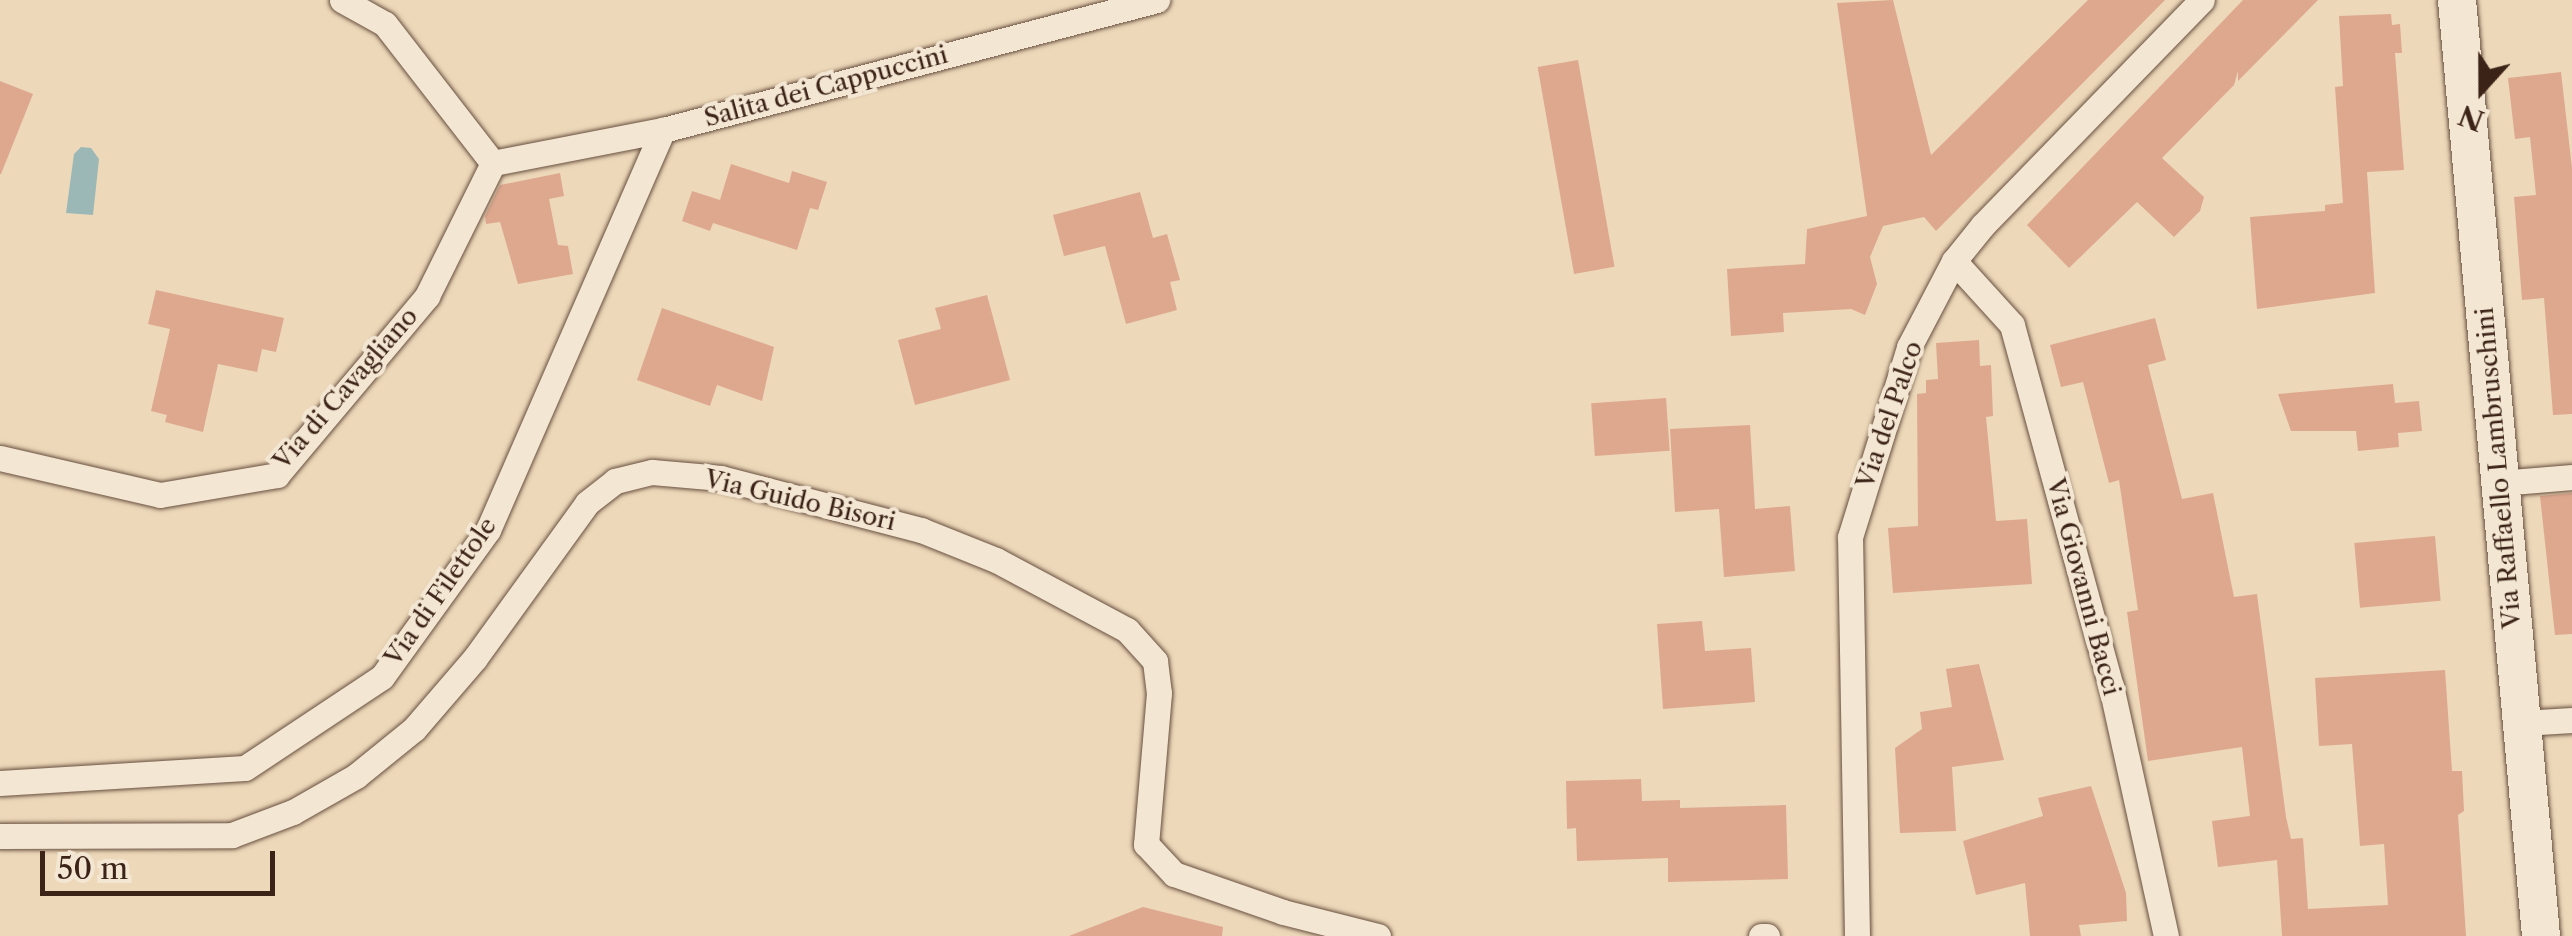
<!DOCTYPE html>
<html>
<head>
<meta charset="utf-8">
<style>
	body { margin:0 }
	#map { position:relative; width:2572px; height:936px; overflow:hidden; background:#edd8b9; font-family:"Libre Caslon Text",serif }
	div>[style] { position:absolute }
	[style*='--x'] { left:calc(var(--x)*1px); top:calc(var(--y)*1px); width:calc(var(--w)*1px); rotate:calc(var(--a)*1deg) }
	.water>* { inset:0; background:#9bb8b7 }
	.building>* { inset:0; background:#dea88f; transform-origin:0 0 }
	.roads { filter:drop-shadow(0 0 2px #685040) drop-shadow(0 0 2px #685040) }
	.street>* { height:25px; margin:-12.5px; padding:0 12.5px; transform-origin:12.5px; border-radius:12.5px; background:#f3e6d2 }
	.secondary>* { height:38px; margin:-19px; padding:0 19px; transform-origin:19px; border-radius:19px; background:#f3e6d2 }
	span { translate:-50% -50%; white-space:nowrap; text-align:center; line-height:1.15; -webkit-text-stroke:8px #f3e6d2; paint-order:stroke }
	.street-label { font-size:25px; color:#3c2317 }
	.north { position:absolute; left:2432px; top:40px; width:100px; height:100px; -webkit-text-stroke:8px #f3e6d2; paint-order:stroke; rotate:201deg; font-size:28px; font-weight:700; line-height:40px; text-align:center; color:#3c2317 }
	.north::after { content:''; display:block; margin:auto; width:35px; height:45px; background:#3c2317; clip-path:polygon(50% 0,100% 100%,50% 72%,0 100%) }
	.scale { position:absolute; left:40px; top:851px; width:235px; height:45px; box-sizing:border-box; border:5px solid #3c2317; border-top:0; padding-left:12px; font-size:30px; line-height:35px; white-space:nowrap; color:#3c2317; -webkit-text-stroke:8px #f3e6d2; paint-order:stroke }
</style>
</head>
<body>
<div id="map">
	<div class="water">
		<i style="clip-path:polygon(81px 147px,91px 148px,99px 159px,93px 215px,66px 213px,74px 154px)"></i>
	</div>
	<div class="building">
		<i style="clip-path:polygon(1893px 0,1931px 155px,2088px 0,2165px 0,1936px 231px,1924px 217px,1883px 226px,1870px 257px,1877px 284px,1865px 315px,1851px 309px,1783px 313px,1784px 332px,1731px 336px,1727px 269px,1805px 264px,1807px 229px,1867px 216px,1837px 3px)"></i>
		<i style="clip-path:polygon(2243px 0,2318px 0,2238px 81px,2238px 71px,2234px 85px,2162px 158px,2204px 197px,2200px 211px,2174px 237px,2137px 202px,2069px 268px,2027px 225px)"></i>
		<i style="clip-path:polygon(2391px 14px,2392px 25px,2400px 24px,2402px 53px,2395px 53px,2404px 170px,2367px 172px,2375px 293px,2257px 309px,2250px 217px,2325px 211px,2325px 205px,2343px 203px,2335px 87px,2343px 86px,2339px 16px)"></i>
		<i style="left:1578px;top:60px;width:210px;height:41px;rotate:80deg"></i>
		<i style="clip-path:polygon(2561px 72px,2572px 168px,2572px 414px,2553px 415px,2544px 298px,2522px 300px,2514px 197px,2536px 195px,2530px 137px,2515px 139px,2508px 78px)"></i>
		<i style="clip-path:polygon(0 81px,33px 94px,1px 174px,0 174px)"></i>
		<i style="clip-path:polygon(731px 164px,789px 183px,792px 171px,827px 182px,818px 210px,810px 208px,797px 250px,713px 223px,710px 231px,682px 221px,692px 191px,720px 200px)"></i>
		<i style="clip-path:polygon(560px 173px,564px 196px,549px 199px,558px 245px,568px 246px,573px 274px,518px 284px,500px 222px,486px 224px,485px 216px,500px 185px)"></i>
		<i style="clip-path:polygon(1140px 192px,1153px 238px,1167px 234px,1180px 280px,1170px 282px,1177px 310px,1126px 324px,1105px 246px,1064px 256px,1053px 215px)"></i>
		<i style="clip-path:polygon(156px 290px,284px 318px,276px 352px,262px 349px,257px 372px,218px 364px,203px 432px,165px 422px,167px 415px,151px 411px,170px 329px,148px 324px)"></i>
		<i style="clip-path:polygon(987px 295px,1010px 380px,915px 405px,898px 340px,941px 329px,935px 308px)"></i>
		<i style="clip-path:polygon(662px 308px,774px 347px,762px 401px,717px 385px,710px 406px,637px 380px)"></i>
		<i style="clip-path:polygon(2155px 318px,2166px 360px,2148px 365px,2182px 499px,2213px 493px,2234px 597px,2257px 594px,2286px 817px,2291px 839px,2303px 838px,2308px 909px,2388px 905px,2384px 844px,2360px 846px,2352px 744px,2319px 746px,2315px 678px,2445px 670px,2452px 771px,2462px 771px,2464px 811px,2458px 815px,2466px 936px,2282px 936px,2277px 860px,2218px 867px,2212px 821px,2250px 816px,2242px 747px,2148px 761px,2127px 612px,2138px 610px,2119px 480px,2109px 483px,2083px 382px,2061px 387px,2050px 345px)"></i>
		<i style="clip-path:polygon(1979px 340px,1980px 366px,1991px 365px,1993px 416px,1986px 417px,1996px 521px,2027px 519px,2032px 584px,1893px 593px,1888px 528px,1918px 526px,1917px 394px,1926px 393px,1926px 380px,1938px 379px,1936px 343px)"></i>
		<i style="clip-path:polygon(2393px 384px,2395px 403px,2419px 401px,2422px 431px,2398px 433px,2399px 447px,2358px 451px,2356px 431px,2291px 431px,2278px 394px)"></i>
		<i style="left:1666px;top:398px;width:53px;height:75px;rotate:86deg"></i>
		<i style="clip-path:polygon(1750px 425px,1755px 509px,1790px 506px,1795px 571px,1724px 577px,1719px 509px,1675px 512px,1670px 429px)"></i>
		<i style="clip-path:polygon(2572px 493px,2572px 634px,2555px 635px,2540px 496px)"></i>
		<i style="left:2435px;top:536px;width:65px;height:81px;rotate:85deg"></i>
		<i style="clip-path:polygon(1702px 621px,1705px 651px,1751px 648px,1755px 702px,1663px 709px,1657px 624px)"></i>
		<i style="clip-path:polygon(1979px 664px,2004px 760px,1952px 767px,1956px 831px,1900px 833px,1895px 748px,1922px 729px,1920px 712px,1952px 707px,1946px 669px)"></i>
		<i style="clip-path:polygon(1641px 779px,1642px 801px,1680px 800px,1680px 808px,1786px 805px,1788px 879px,1668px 882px,1668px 858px,1577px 861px,1576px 828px,1567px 829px,1566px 781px)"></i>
		<i style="clip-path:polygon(2091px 786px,2126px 893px,2127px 921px,2079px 925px,2081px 936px,2030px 936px,2025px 883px,1976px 895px,1963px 841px,2043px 816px,2038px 798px)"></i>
		<i style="clip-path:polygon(1143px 907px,1223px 927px,1222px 936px,1069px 936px)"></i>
	</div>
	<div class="roads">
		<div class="street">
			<i style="--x:342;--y:0;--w:49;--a:29.2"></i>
			<i style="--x:385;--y:24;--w:176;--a:52.2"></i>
			<i style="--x:493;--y:163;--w:173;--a:-11"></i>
			<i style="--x:663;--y:130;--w:511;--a:-14.74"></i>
			<i style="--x:1954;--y:261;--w:86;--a:47.8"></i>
			<i style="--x:2012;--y:325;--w:374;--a:74.7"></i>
			<i style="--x:2111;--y:686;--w:256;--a:77.6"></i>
			<i style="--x:0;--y:458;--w:164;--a:13"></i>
			<i style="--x:160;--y:495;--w:119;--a:-9.7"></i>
			<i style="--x:277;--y:475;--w:234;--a:-50"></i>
			<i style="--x:427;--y:296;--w:148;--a:-63.6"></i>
			<i style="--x:2500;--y:483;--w:72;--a:-4.8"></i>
			<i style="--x:2522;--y:723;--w:50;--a:-3.4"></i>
			<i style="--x:0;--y:783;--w:245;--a:-3.5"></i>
			<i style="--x:245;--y:768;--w:164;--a:-33.6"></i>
			<i style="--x:382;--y:677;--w:181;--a:-54.2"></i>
			<i style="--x:488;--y:530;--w:437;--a:-66.4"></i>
			<i style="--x:0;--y:836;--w:232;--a:-0.2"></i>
			<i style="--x:232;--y:835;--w:65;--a:-20.7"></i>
			<i style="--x:293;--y:812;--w:73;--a:-29.7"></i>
			<i style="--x:356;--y:776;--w:75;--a:-39"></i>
			<i style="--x:414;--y:729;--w:94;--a:-49.3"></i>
			<i style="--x:475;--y:658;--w:191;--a:-54.1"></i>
			<i style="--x:587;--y:503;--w:36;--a:-38"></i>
			<i style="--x:615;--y:481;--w:38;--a:-14"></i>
			<i style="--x:652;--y:472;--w:69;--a:5"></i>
			<i style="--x:721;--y:478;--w:207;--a:14.6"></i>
			<i style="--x:921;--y:530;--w:81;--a:21.8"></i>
			<i style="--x:996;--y:560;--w:149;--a:28.1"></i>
			<i style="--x:1127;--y:630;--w:42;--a:47.9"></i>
			<i style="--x:1155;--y:661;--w:32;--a:83"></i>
			<i style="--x:1159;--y:693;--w:152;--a:94.9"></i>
			<i style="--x:1146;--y:844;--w:41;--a:47"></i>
			<i style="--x:1174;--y:874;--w:115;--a:19.2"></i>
			<i style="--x:1283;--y:912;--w:98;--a:14.2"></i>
			<i style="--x:1761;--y:936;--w:6;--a:0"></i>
			<i style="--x:1857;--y:936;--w:399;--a:-91"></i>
			<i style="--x:1850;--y:537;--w:199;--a:-72.7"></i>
			<i style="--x:1909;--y:347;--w:97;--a:-62.4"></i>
			<i style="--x:1954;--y:261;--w:46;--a:-51.1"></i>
			<i style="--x:1983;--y:225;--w:314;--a:-45.8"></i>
		</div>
		<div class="secondary">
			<i style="--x:2457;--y:0;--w:940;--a:84.87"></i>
		</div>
	</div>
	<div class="street-label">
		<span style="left:826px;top:87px;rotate:-15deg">Salita dei Cappuccini</span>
		<span style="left:346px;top:389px;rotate:-49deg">Via di Cavagliano</span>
		<span style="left:1890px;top:415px;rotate:-71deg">Via del Palco</span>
		<span style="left:2499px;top:468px;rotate:-95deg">Via Raffaello Lambruschini</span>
		<span style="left:800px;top:501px;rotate:13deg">Via Guido Bisori</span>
		<span style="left:2083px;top:587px;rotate:75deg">Via Giovanni Bacci</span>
		<span style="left:441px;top:592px;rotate:-55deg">Via di Filettole</span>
	</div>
	<div class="north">N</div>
	<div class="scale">50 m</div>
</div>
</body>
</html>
